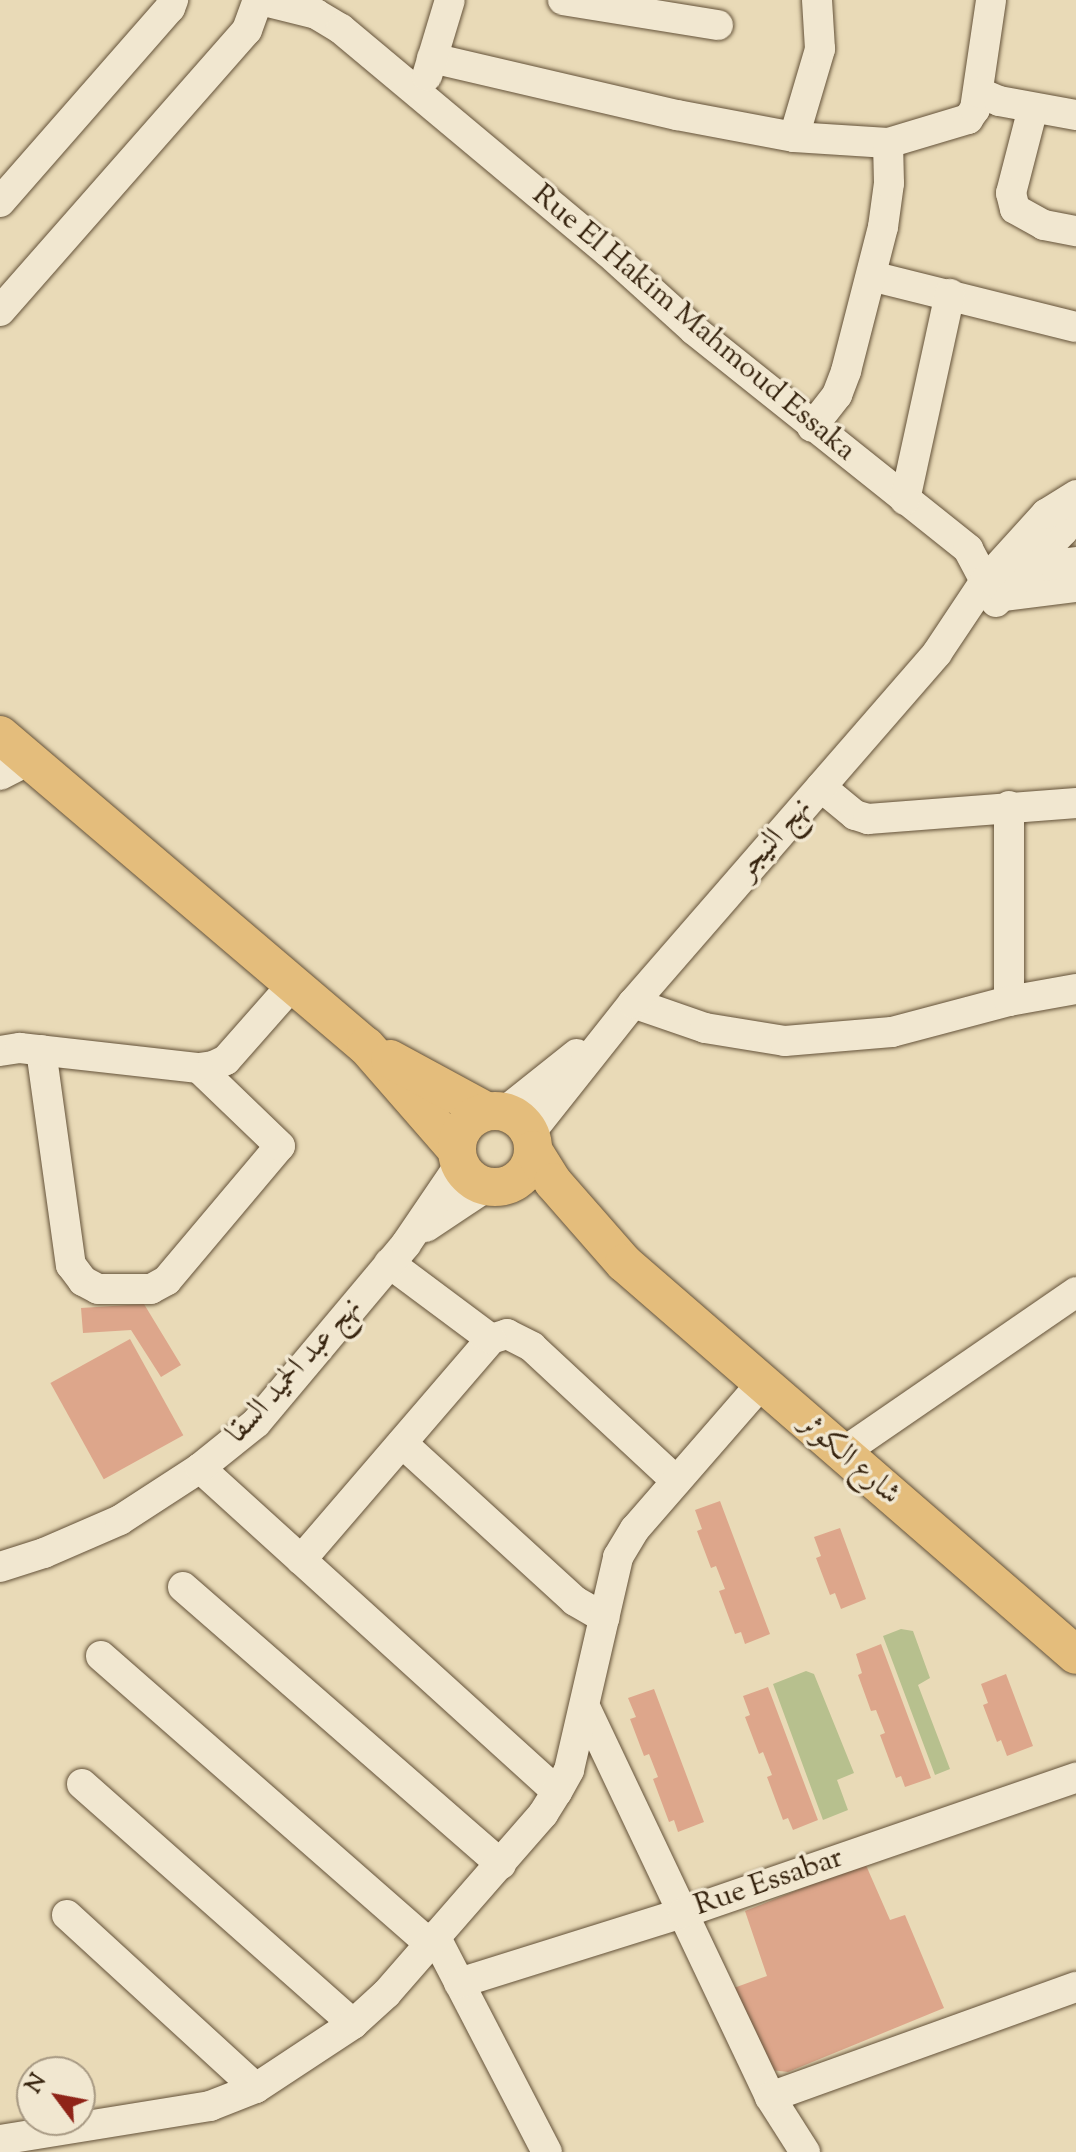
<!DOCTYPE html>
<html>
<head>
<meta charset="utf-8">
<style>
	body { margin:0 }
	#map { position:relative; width:1076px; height:2152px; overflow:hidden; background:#e9dab7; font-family:"Sorts Mill Goudy",Amiri,serif }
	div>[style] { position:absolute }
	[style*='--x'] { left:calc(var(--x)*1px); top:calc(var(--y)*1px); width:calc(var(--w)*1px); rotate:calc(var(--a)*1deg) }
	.green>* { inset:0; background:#b7c08e }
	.building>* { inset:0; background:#dda68b; transform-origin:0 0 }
	.roads { filter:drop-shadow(0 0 2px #645239) drop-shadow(0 0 2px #645239) }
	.minor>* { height:30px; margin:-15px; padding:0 15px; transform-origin:15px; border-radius:15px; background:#f1e7d0 }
	.major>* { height:38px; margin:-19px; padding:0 19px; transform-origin:19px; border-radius:19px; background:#e4bd7c }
	.major>.ring { margin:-19px; padding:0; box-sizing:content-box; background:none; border:38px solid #e4bd7c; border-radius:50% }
	span { translate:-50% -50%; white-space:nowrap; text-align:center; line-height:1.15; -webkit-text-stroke:7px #f1e7d0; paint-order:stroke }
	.street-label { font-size:30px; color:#37240f }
	.north { position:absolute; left:16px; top:2056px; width:80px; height:80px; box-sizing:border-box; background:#f1e7d0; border:2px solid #a79983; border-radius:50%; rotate:302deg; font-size:22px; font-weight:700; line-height:32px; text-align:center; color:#37240f }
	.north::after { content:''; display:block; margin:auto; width:28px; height:36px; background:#8f2418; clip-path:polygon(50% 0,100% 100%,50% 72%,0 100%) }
</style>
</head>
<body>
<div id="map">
	<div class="green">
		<i style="clip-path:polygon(901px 1629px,913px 1631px,930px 1678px,918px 1685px,950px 1769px,935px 1775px,883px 1636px)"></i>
		<i style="clip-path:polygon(806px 1671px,814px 1674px,854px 1773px,837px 1780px,848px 1810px,823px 1820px,773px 1684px)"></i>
	</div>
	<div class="building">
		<i style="clip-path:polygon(144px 1304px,181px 1365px,161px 1377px,131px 1330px,83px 1333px,81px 1308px)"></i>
		<i style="left:130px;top:1339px;width:110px;height:91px;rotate:61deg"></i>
		<i style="clip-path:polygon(720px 1501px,770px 1634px,745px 1644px,741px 1632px,735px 1634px,719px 1591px,725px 1589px,716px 1566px,711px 1568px,697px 1531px,702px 1529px,695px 1510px)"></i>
		<i style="clip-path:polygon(840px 1528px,866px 1599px,841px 1609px,835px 1593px,830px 1595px,816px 1558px,821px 1556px,814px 1537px)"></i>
		<i style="clip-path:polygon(881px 1644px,931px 1778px,905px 1787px,901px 1776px,896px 1778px,880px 1735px,885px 1733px,876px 1710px,871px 1711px,858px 1675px,862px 1673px,856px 1654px)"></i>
		<i style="clip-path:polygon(1006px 1674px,1033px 1746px,1007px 1756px,1001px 1740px,997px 1742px,983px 1705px,988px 1703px,981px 1684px)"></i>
		<i style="clip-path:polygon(768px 1687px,818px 1820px,793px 1830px,788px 1818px,783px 1820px,767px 1777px,772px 1775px,763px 1752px,759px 1754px,745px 1717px,750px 1715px,743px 1696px)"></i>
		<i style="clip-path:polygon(654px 1689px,704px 1822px,678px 1832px,674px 1820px,669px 1822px,653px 1779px,658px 1777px,649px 1754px,644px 1756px,630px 1719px,636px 1717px,628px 1698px)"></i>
		<i style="clip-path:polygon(865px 1863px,890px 1920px,905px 1915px,944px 2008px,788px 2072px,771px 2070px,731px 1989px,767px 1976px,745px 1911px)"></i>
	</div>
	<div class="roads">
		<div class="minor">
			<i style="--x:260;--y:0;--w:58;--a:14"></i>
			<i style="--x:316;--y:14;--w:29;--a:31"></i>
			<i style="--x:341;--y:29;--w:348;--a:39.9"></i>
			<i style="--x:608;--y:252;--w:116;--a:42.2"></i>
			<i style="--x:694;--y:330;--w:351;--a:38.6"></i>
			<i style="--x:968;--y:549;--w:36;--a:62"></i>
			<i style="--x:985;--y:581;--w:23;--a:40"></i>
			<i style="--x:1003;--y:596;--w:74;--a:-7"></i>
			<i style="--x:563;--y:0;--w:157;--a:9.2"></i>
			<i style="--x:432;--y:58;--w:252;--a:13.1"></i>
			<i style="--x:677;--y:115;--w:119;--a:10.6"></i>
			<i style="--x:794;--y:137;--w:94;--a:3.7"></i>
			<i style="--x:888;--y:143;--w:84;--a:-16.7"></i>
			<i style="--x:968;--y:119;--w:12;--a:-55"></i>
			<i style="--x:975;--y:109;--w:110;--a:-81.6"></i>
			<i style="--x:427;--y:76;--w:79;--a:-73.2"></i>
			<i style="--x:978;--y:92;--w:23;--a:23"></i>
			<i style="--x:999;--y:101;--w:78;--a:10.3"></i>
			<i style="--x:1033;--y:108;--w:88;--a:104.5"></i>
			<i style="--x:1011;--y:193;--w:16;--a:76"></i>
			<i style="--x:1015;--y:209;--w:33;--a:29"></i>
			<i style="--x:1044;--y:225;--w:33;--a:11"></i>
			<i style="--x:794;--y:137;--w:92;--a:-73.5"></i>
			<i style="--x:820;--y:49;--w:49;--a:-93.5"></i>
			<i style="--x:0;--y:202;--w:258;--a:-48.8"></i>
			<i style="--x:170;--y:8;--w:9;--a:-69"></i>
			<i style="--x:871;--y:276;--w:211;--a:14"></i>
			<i style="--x:0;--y:311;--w:374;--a:-48.7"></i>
			<i style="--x:247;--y:30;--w:32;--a:-70"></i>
			<i style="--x:812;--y:427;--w:41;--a:-52"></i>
			<i style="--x:837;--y:395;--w:26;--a:-69"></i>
			<i style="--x:846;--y:371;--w:149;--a:-75.6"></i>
			<i style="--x:883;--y:227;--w:44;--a:-82.2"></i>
			<i style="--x:889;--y:183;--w:40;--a:-91.4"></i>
			<i style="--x:905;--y:500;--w:211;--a:-77.7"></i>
			<i style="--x:1021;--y:568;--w:55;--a:-6.2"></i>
			<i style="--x:996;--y:602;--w:98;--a:-46.7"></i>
			<i style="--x:1063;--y:531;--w:30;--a:-64"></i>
			<i style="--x:0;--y:775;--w:33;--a:-27"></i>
			<i style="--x:821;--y:787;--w:44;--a:39.5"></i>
			<i style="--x:855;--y:815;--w:14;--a:17"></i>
			<i style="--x:868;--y:819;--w:209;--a:-4.4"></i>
			<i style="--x:1009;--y:806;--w:195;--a:90"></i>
			<i style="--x:633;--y:1003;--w:76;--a:19.1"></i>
			<i style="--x:705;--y:1028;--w:81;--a:9.2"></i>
			<i style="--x:785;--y:1041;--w:107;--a:-4.8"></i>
			<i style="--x:892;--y:1032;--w:121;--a:-14.8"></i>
			<i style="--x:1009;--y:1001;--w:68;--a:-10.2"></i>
			<i style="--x:41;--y:1050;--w:217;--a:82.1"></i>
			<i style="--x:71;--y:1265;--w:20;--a:53"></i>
			<i style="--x:83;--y:1281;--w:17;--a:28"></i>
			<i style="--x:98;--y:1289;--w:53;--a:0"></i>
			<i style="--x:151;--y:1289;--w:18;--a:-29"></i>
			<i style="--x:167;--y:1280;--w:175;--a:-49.9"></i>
			<i style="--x:280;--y:1146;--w:112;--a:-136.1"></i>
			<i style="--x:0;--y:1051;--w:20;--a:-9"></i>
			<i style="--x:20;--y:1048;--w:180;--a:6.4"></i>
			<i style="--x:199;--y:1068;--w:14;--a:-8"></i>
			<i style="--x:213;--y:1066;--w:14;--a:-25"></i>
			<i style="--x:226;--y:1060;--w:101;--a:-48.6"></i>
			<i style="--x:504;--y:1112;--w:93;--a:-38.5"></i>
			<i style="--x:530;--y:1133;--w:166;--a:-51.6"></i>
			<i style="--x:633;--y:1003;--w:464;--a:-49"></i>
			<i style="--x:937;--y:653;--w:87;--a:-56.3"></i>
			<i style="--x:985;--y:581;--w:91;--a:-47.7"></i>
			<i style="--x:1046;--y:514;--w:36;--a:-32"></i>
			<i style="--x:426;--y:1227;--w:72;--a:-33.7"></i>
			<i style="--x:491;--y:1339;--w:17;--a:-17"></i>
			<i style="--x:507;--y:1334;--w:28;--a:27"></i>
			<i style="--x:532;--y:1347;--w:197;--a:42.9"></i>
			<i style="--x:402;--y:1443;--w:234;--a:42.4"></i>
			<i style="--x:575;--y:1601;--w:34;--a:30"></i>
			<i style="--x:842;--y:1453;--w:284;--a:-34.5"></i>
			<i style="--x:200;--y:1468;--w:482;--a:42.2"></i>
			<i style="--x:301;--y:1560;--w:291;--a:-49.3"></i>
			<i style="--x:491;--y:1339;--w:127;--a:-143.3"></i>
			<i style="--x:0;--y:1567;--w:46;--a:-17.7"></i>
			<i style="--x:44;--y:1553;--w:83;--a:-23.5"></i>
			<i style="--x:120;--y:1520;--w:95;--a:-33"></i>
			<i style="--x:200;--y:1468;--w:72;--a:-38.8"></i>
			<i style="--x:256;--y:1423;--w:234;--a:-50"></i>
			<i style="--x:406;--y:1244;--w:94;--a:-55.8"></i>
			<i style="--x:183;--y:1587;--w:422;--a:41.1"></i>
			<i style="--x:101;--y:1656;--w:436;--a:41.2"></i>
			<i style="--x:585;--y:1707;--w:432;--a:64.6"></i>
			<i style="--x:770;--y:2097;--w:65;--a:57.5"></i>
			<i style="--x:82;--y:1784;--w:362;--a:41.5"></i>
			<i style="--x:67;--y:1915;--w:256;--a:42.5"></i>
			<i style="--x:435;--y:1936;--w:243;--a:62.6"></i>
			<i style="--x:459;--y:1983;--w:235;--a:-17.4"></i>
			<i style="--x:683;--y:1913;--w:416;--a:-19"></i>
			<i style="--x:770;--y:2097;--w:325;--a:-19.8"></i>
			<i style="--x:0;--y:2140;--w:213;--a:-9.2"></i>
			<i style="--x:210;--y:2106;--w:49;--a:-21.4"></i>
			<i style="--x:256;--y:2088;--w:116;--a:-33.4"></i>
			<i style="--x:353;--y:2024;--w:45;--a:-42.3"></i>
			<i style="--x:386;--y:1994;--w:239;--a:-48.9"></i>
			<i style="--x:543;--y:1814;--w:26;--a:-58"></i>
			<i style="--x:557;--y:1792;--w:25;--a:-61"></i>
			<i style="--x:569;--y:1770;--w:219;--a:-77"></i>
			<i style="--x:618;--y:1557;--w:33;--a:-59"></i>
			<i style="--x:635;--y:1529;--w:192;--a:-49"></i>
		</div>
		<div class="major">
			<i style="--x:0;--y:735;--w:480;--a:40.4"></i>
			<i style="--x:366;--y:1046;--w:137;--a:48.9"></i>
			<i style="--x:390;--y:1059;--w:109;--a:28.4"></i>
			<i class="ring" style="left:457px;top:1111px;width:38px;height:38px"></i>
			<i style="--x:533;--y:1150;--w:38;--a:58"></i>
			<i style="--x:553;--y:1182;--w:108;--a:48.8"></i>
			<i style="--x:624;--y:1263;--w:598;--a:40.93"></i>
		</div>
	</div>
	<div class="street-label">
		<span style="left:693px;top:324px;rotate:40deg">Rue El Hakim Mahmoud Essaka</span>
		<span style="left:775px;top:839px;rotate:-49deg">نهج النيجر</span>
		<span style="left:295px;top:1371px;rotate:-48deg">نهج عبد الحميد السقا</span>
		<span style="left:849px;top:1460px;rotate:41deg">شارع الكوثر</span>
		<span style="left:769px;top:1883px;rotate:-19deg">Rue Essabar</span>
	</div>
	<div class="north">N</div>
</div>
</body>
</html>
